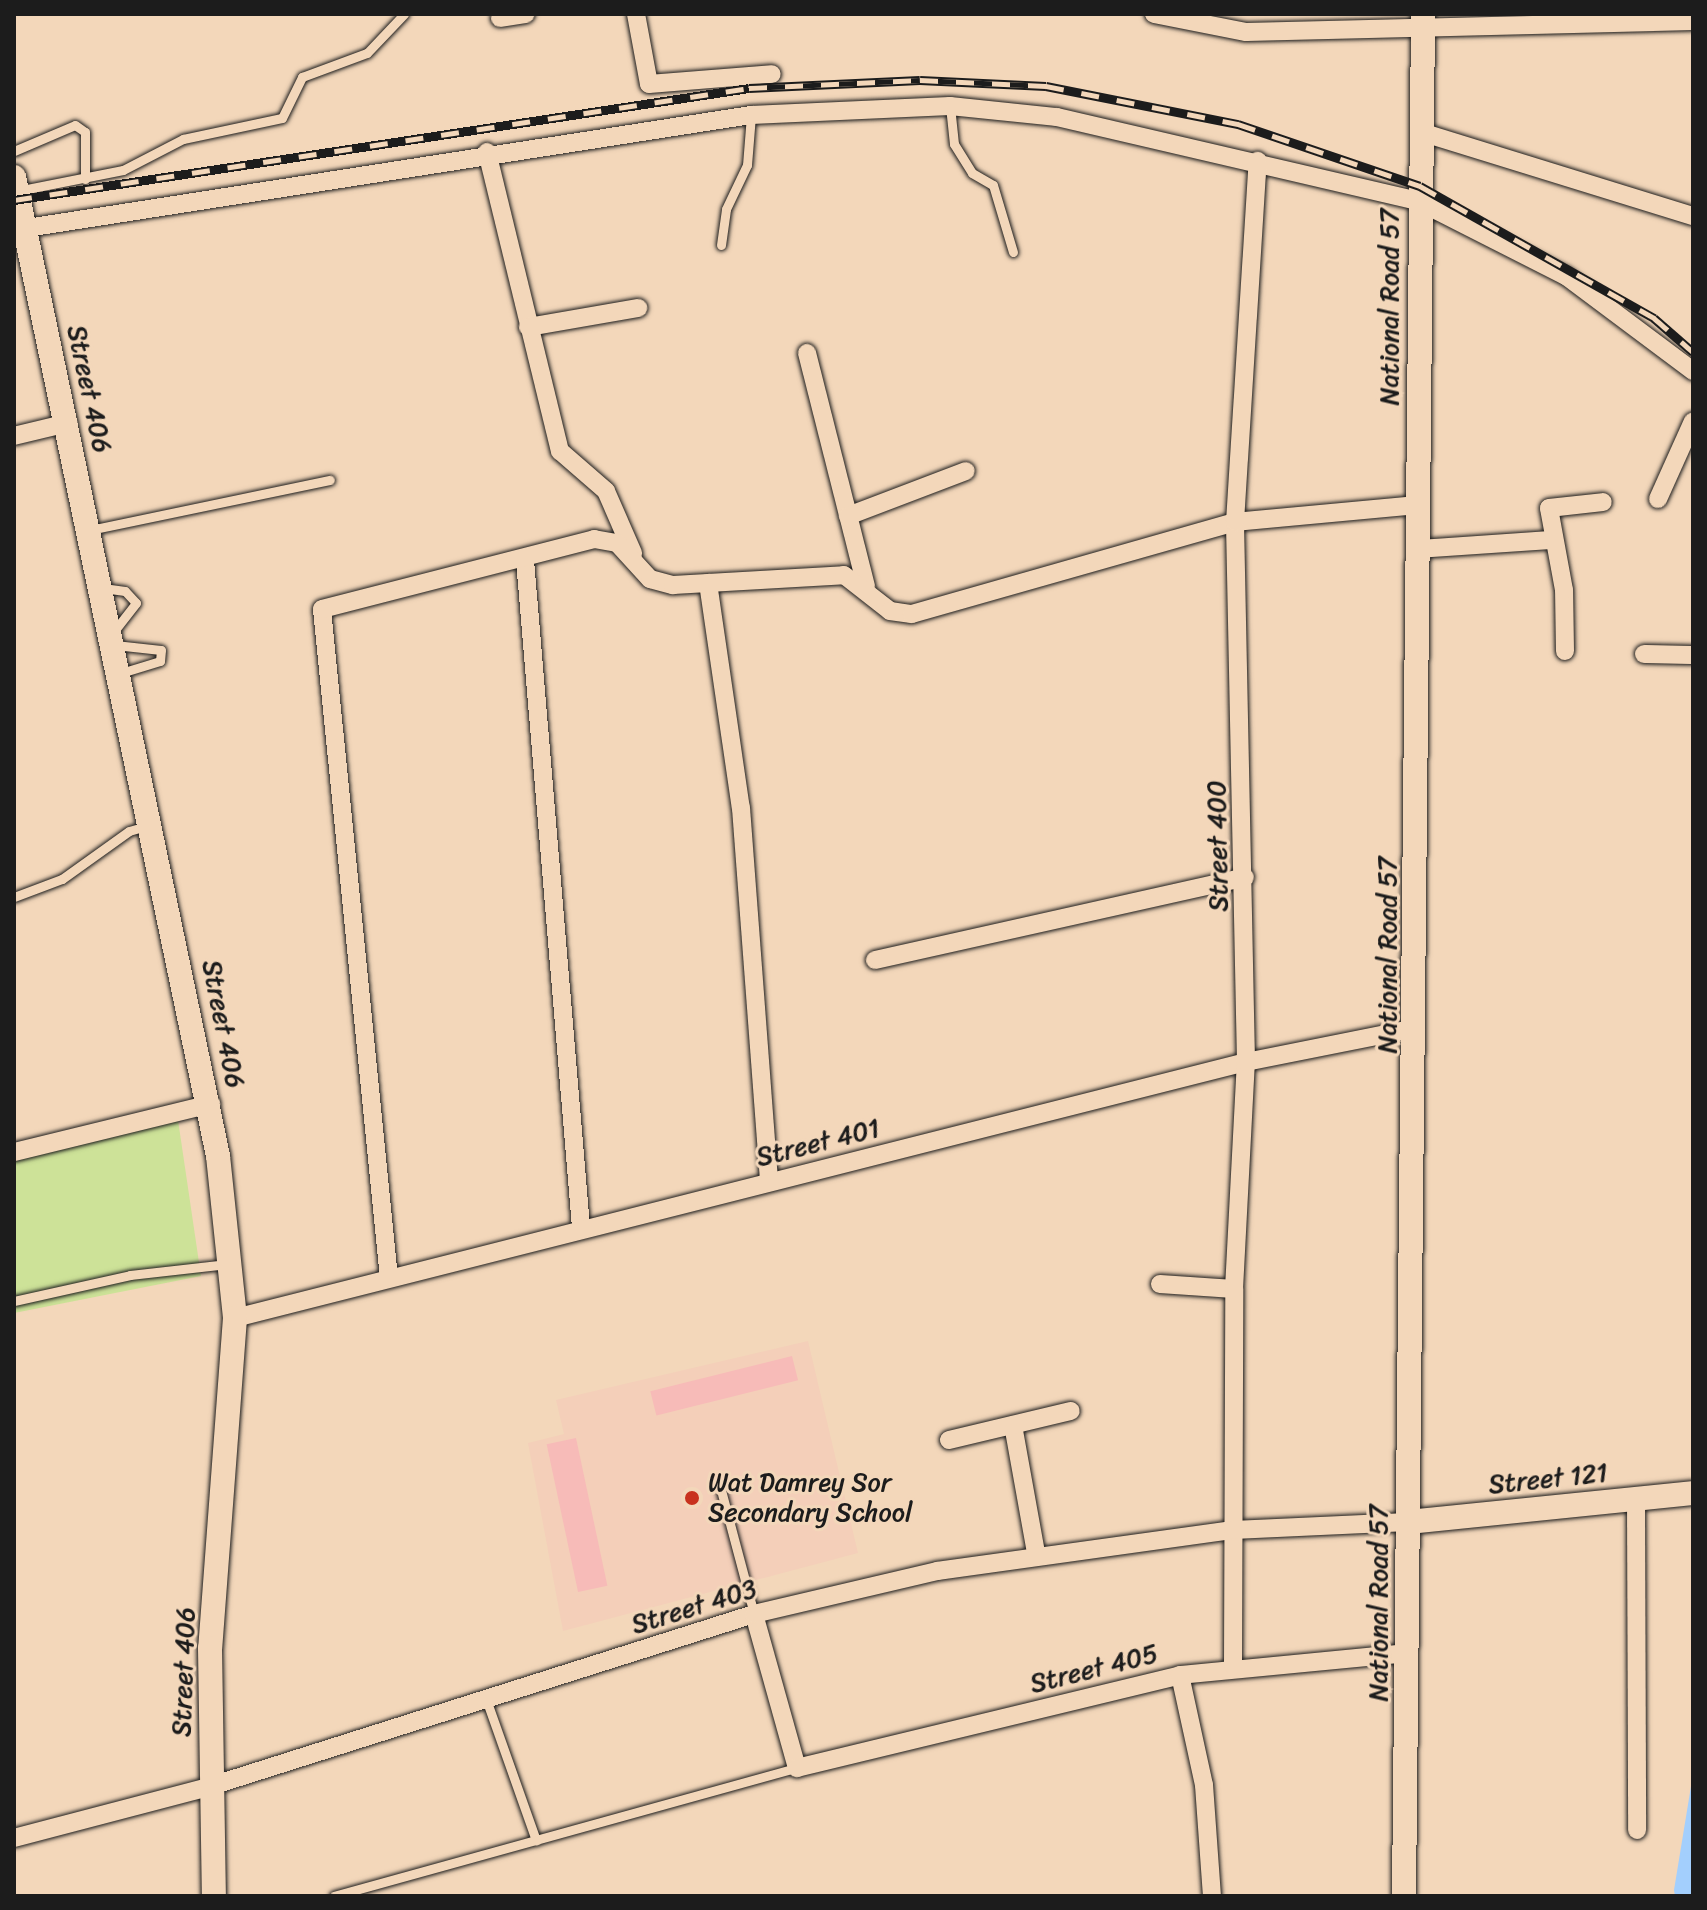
<!DOCTYPE html>
<html>
<head>
<meta charset="utf-8">
<style>
	body { margin:0 }
	#map { position:relative; width:1707px; height:1910px; overflow:hidden; background:#f3d7ba; font-family:Sriracha,sans-serif }
	div>[style] { position:absolute }
	[style*='--x'] { left:calc(var(--x)*1px); top:calc(var(--y)*1px); width:calc(var(--w)*1px); rotate:calc(var(--a)*1deg) }
	.built>* { inset:0; background:#f4cfb9 }
	.green>* { inset:0; background:#cde298 }
	.water>* { inset:0; background:#a3cffd }
	.building>* { inset:0; background:#f7bbb8; transform-origin:0 0 }
	.roads { filter:drop-shadow(0 0 2px #1c1c1c) drop-shadow(0 0 2px #1c1c1c) }
	.lane>* { height:9px; margin:-4.5px; padding:0 4.5px; transform-origin:4.5px; border-radius:4.5px; background:#f3d7ba }
	.street>* { height:18px; margin:-9px; padding:0 9px; transform-origin:9px; border-radius:9px; background:#f3d7ba }
	.secondary>* { height:24px; margin:-12px; padding:0 12px; transform-origin:12px; border-radius:12px; background:#f3d7ba }
	.rail>* { height:9px; margin-top:-4.5px; transform-origin:0; background:repeating-linear-gradient(90deg,#f3d7ba 0 18px,#1c1c1c 0 36px); box-sizing:border-box; border-block:2px solid #1c1c1c }
	.dots>* { width:22px; height:22px; translate:-50% -50%; box-sizing:border-box; border:4px solid #f3d7ba; border-radius:50% }
	span { translate:-50% -50%; white-space:nowrap; text-align:center; line-height:1.15; -webkit-text-stroke:6px #f3d7ba; paint-order:stroke }
	.street-label { font-size:26px; color:#1c1c1c }
	.poi-label { font-size:26px; color:#1c1c1c }
	.left { translate:0 -50%; text-align:left }
	.frame { position:absolute; inset:0; border:16px solid #1c1c1c; pointer-events:none }
</style>
</head>
<body>
<div id="map">
	<div class="built">
		<i style="clip-path:polygon(808px 1341px,858px 1553px,563px 1631px,528px 1443px,564px 1434px,556px 1400px)"></i>
	</div>
	<div class="green">
		<i style="clip-path:polygon(178px 1120px,201px 1276px,14px 1313px,14px 1158px)"></i>
	</div>
	<div class="water">
		<i style="clip-path:polygon(1693px 1774px,1693px 1896px,1675px 1896px,1674px 1890px)"></i>
	</div>
	<div class="building">
		<i style="left:792px;top:1356px;width:25px;height:146px;rotate:76deg"></i>
		<i style="left:576px;top:1438px;width:151px;height:30px;rotate:78deg"></i>
	</div>
	<div class="roads">
		<div class="lane">
			<i style="--x:950;--y:106;--w:38;--a:84"></i>
			<i style="--x:954;--y:144;--w:34;--a:58"></i>
			<i style="--x:972;--y:173;--w:24;--a:30"></i>
			<i style="--x:993;--y:185;--w:70;--a:73.4"></i>
			<i style="--x:14;--y:151;--w:66;--a:-23.1"></i>
			<i style="--x:75;--y:125;--w:12;--a:35"></i>
			<i style="--x:85;--y:132;--w:47;--a:90"></i>
			<i style="--x:17;--y:191;--w:108;--a:-11.2"></i>
			<i style="--x:123;--y:170;--w:68;--a:-27.3"></i>
			<i style="--x:183;--y:139;--w:101;--a:-12"></i>
			<i style="--x:282;--y:118;--w:46;--a:-64"></i>
			<i style="--x:302;--y:77;--w:69;--a:-20.3"></i>
			<i style="--x:367;--y:53;--w:54;--a:-46.5"></i>
			<i style="--x:721;--y:245;--w:36;--a:-82"></i>
			<i style="--x:726;--y:209;--w:49;--a:-64.5"></i>
			<i style="--x:747;--y:165;--w:50;--a:-85.4"></i>
			<i style="--x:90;--y:530;--w:245;--a:-11.8"></i>
			<i style="--x:103;--y:588;--w:22;--a:8"></i>
			<i style="--x:125;--y:591;--w:16;--a:47"></i>
			<i style="--x:136;--y:603;--w:39;--a:128"></i>
			<i style="--x:115;--y:645;--w:46;--a:6.2"></i>
			<i style="--x:161;--y:650;--w:11;--a:95"></i>
			<i style="--x:160;--y:661;--w:41;--a:162.9"></i>
			<i style="--x:14;--y:897;--w:51;--a:-20.6"></i>
			<i style="--x:62;--y:879;--w:82;--a:-35.6"></i>
			<i style="--x:129;--y:831;--w:19;--a:-16"></i>
			<i style="--x:14;--y:1301;--w:119;--a:-12.6"></i>
			<i style="--x:130;--y:1275;--w:98;--a:-6.5"></i>
			<i style="--x:721;--y:1490;--w:128;--a:75.1"></i>
			<i style="--x:486;--y:1699;--w:150;--a:70.5"></i>
			<i style="--x:334;--y:1896;--w:480;--a:-15.5"></i>
		</div>
		<div class="street">
			<i style="--x:636;--y:14;--w:71;--a:79.5"></i>
			<i style="--x:649;--y:84;--w:123;--a:-4.6"></i>
			<i style="--x:1154;--y:14;--w:94;--a:11.1"></i>
			<i style="--x:1246;--y:32;--w:447;--a:-1.4"></i>
			<i style="--x:500;--y:18;--w:26;--a:-9"></i>
			<i style="--x:1421;--y:132;--w:285;--a:17.2"></i>
			<i style="--x:487;--y:152;--w:308;--a:76.3"></i>
			<i style="--x:560;--y:451;--w:61;--a:41"></i>
			<i style="--x:606;--y:491;--w:68;--a:66.5"></i>
			<i style="--x:14;--y:230;--w:746;--a:-8.87"></i>
			<i style="--x:751;--y:115;--w:199;--a:-2.6"></i>
			<i style="--x:950;--y:106;--w:108;--a:5.9"></i>
			<i style="--x:1057;--y:117;--w:371;--a:13.1"></i>
			<i style="--x:1418;--y:201;--w:166;--a:26.9"></i>
			<i style="--x:1566;--y:276;--w:159;--a:36.8"></i>
			<i style="--x:528;--y:327;--w:112;--a:-9.8"></i>
			<i style="--x:807;--y:353;--w:241;--a:75.8"></i>
			<i style="--x:14;--y:436;--w:56;--a:-13.5"></i>
			<i style="--x:1658;--y:499;--w:85;--a:-65.8"></i>
			<i style="--x:848;--y:516;--w:126;--a:-20.9"></i>
			<i style="--x:1418;--y:549;--w:131;--a:-3.9"></i>
			<i style="--x:525;--y:560;--w:669;--a:85.2"></i>
			<i style="--x:708;--y:583;--w:227;--a:81.7"></i>
			<i style="--x:741;--y:808;--w:375;--a:85.7"></i>
			<i style="--x:1565;--y:651;--w:61;--a:-90.9"></i>
			<i style="--x:1564;--y:590;--w:83;--a:-100.4"></i>
			<i style="--x:1549;--y:508;--w:54;--a:-6.3"></i>
			<i style="--x:1644;--y:654;--w:49;--a:1.2"></i>
			<i style="--x:875;--y:960;--w:379;--a:-12.6"></i>
			<i style="--x:14;--y:1152;--w:203;--a:-13.7"></i>
			<i style="--x:389;--y:1278;--w:672;--a:-95.72"></i>
			<i style="--x:322;--y:609;--w:281;--a:-14.4"></i>
			<i style="--x:594;--y:539;--w:23;--a:10"></i>
			<i style="--x:617;--y:543;--w:49;--a:47.5"></i>
			<i style="--x:650;--y:579;--w:24;--a:15"></i>
			<i style="--x:673;--y:585;--w:171;--a:-3.3"></i>
			<i style="--x:844;--y:575;--w:58;--a:38"></i>
			<i style="--x:890;--y:611;--w:22;--a:8"></i>
			<i style="--x:912;--y:614;--w:336;--a:-15.9"></i>
			<i style="--x:1235;--y:522;--w:185;--a:-5.3"></i>
			<i style="--x:1160;--y:1284;--w:74;--a:3.9"></i>
			<i style="--x:235;--y:1318;--w:1043;--a:-14.21"></i>
			<i style="--x:1246;--y:1062;--w:173;--a:-11.3"></i>
			<i style="--x:1013;--y:1425;--w:130;--a:79.8"></i>
			<i style="--x:949;--y:1440;--w:125;--a:-13.4"></i>
			<i style="--x:1636;--y:1499;--w:331;--a:89.8"></i>
			<i style="--x:754;--y:1614;--w:160;--a:74.4"></i>
			<i style="--x:797;--y:1768;--w:394;--a:-13.6"></i>
			<i style="--x:1180;--y:1675;--w:228;--a:-5.5"></i>
			<i style="--x:1233;--y:1665;--w:376;--a:-89.8"></i>
			<i style="--x:1234;--y:1289;--w:227;--a:-87"></i>
			<i style="--x:1246;--y:1062;--w:540;--a:-91.17"></i>
			<i style="--x:1235;--y:522;--w:362;--a:-86.4"></i>
			<i style="--x:1180;--y:1675;--w:113;--a:77.7"></i>
			<i style="--x:1204;--y:1785;--w:111;--a:85.9"></i>
			<i style="--x:14;--y:1838;--w:201;--a:-14.7"></i>
			<i style="--x:208;--y:1787;--w:573;--a:-17.58"></i>
			<i style="--x:754;--y:1614;--w:188;--a:-13.2"></i>
			<i style="--x:937;--y:1571;--w:299;--a:-7.9"></i>
			<i style="--x:1233;--y:1530;--w:175;--a:-2.6"></i>
		</div>
		<div class="secondary">
			<i style="--x:14;--y:177;--w:1000;--a:78.23"></i>
			<i style="--x:218;--y:1156;--w:163;--a:84"></i>
			<i style="--x:235;--y:1318;--w:331;--a:94.3"></i>
			<i style="--x:210;--y:1648;--w:248;--a:89.1"></i>
			<i style="--x:1408;--y:1522;--w:286;--a:-5.8"></i>
			<i style="--x:1404;--y:1896;--w:1882;--a:-89.42"></i>
		</div>
	</div>
	<div class="rail">
		<i style="--x:14;--y:200;--w:743;--a:-8.66"></i>
		<i style="--x:749;--y:88;--w:171;--a:-2.7"></i>
		<i style="--x:920;--y:80;--w:126;--a:2.7"></i>
		<i style="--x:1046;--y:86;--w:196;--a:11.2"></i>
		<i style="--x:1238;--y:124;--w:192;--a:18.8"></i>
		<i style="--x:1420;--y:186;--w:269;--a:29.4"></i>
		<i style="--x:1654;--y:318;--w:52;--a:41.1"></i>
	</div>
	<div class="dots">
		<i style="left:692px;top:1498px;background:#c8321e"></i>
	</div>
	<div class="street-label">
		<span style="left:1390px;top:307px;rotate:-90deg">National Road 57</span>
		<span style="left:89px;top:389px;rotate:78deg">Street 406</span>
		<span style="left:1218px;top:846px;rotate:-91deg">Street 400</span>
		<span style="left:1388px;top:955px;rotate:-90deg">National Road 57</span>
		<span style="left:223px;top:1024px;rotate:79deg">Street 406</span>
		<span style="left:818px;top:1143px;rotate:-14deg">Street 401</span>
		<span style="left:1548px;top:1479px;rotate:-6deg">Street 121</span>
		<span style="left:1379px;top:1603px;rotate:-90deg">National Road 57</span>
		<span style="left:694px;top:1607px;rotate:-17deg">Street 403</span>
		<span style="left:1094px;top:1669px;rotate:-14deg">Street 405</span>
		<span style="left:184px;top:1672px;rotate:-88deg">Street 406</span>
	</div>
	<div class="poi-label">
		<span class="left" style="left:708px;top:1498px">Wat Damrey Sor<br>Secondary School</span>
	</div>
	<div class="frame"></div>
</div>
</body>
</html>
